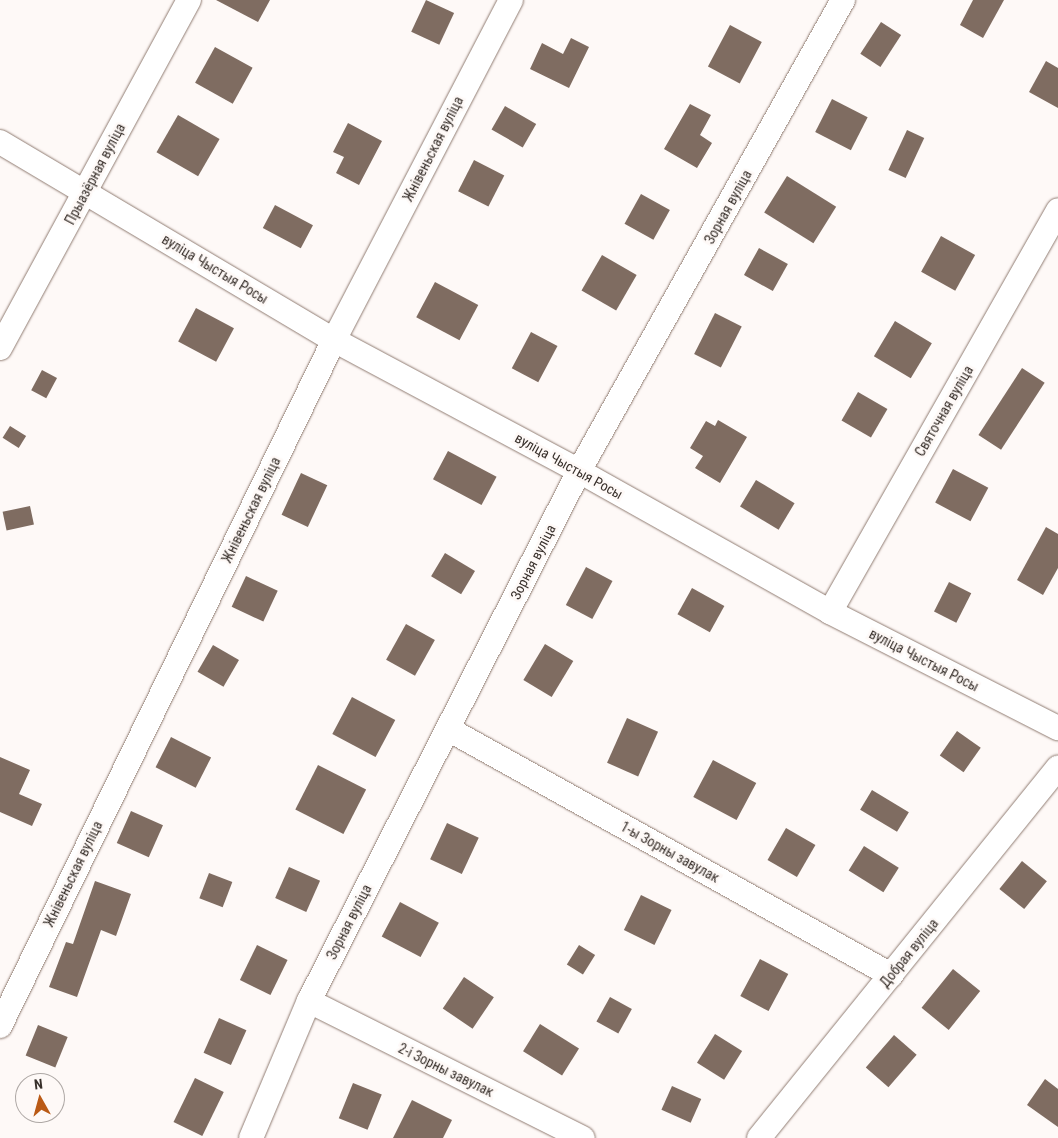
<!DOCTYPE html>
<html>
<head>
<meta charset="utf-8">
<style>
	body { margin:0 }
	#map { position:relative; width:1058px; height:1138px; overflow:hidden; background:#fef9f7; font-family:"Roboto Condensed",sans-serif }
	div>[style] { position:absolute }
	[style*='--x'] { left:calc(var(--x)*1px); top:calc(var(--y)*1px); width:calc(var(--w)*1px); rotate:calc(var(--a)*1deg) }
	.building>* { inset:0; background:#7f6c61; transform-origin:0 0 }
	.roads { filter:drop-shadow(0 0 1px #907c72) drop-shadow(0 0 1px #907c72) }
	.minor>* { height:24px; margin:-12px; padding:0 12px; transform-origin:12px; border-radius:12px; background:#fff }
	span { translate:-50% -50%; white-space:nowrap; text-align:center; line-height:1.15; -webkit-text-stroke:5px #fef9f7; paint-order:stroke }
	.street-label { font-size:14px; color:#372f2a }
	.north { position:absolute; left:15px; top:1073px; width:50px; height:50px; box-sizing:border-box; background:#fef9f7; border:1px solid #aea8a5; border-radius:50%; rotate:353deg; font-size:14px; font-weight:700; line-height:20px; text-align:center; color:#372f2a }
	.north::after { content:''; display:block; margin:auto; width:18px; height:22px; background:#ba5a16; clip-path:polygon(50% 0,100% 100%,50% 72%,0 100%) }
</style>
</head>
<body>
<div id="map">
	<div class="building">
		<i style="clip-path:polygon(216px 0,270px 0,258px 22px)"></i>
		<i style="left:426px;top:0;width:31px;height:35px;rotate:25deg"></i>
		<i style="clip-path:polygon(973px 0,1004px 0,983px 38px,960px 25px)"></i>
		<i style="left:881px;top:22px;width:24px;height:38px;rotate:33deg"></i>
		<i style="left:730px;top:25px;width:36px;height:47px;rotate:28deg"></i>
		<i style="clip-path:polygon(571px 38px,589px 47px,569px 88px,530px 69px,542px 43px,563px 54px)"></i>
		<i style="left:215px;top:47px;width:43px;height:41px;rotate:29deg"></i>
		<i style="clip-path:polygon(1046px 61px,1058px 68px,1058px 108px,1029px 92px)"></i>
		<i style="left:832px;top:99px;width:40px;height:37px;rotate:27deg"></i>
		<i style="clip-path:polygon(690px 104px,711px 115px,700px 135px,712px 143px,697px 168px,664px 149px)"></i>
		<i style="left:505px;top:106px;width:36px;height:27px;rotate:30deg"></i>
		<i style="left:178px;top:115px;width:48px;height:43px;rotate:30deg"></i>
		<i style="clip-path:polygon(348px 123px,382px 141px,359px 185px,336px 173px,344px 157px,333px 152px)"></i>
		<i style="left:907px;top:130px;width:19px;height:44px;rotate:25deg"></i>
		<i style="left:474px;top:160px;width:34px;height:35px;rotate:27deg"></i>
		<i style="left:787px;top:176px;width:58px;height:43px;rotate:32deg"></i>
		<i style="left:641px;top:194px;width:33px;height:34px;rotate:29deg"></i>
		<i style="left:275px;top:205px;width:43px;height:26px;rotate:28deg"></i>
		<i style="left:941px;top:236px;width:39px;height:41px;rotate:29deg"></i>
		<i style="left:759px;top:248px;width:33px;height:31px;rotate:29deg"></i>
		<i style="left:602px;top:255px;width:40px;height:41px;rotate:30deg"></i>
		<i style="left:435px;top:282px;width:49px;height:40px;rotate:28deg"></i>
		<i style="left:196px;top:308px;width:43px;height:38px;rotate:28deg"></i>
		<i style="left:715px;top:313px;width:30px;height:46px;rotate:27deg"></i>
		<i style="left:895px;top:321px;width:43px;height:41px;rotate:31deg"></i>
		<i style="left:531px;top:332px;width:30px;height:41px;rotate:28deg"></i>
		<i style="left:1022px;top:368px;width:27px;height:80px;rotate:33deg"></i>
		<i style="left:42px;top:370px;width:17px;height:23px;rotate:28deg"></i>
		<i style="left:858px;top:392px;width:34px;height:33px;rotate:30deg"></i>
		<i style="clip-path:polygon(718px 420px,747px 437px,720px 483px,695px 468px,703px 456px,690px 448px,706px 421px,715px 426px)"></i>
		<i style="left:10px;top:426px;width:19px;height:14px;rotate:32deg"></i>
		<i style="left:448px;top:451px;width:55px;height:32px;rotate:28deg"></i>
		<i style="left:953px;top:469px;width:40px;height:38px;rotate:28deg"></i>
		<i style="left:301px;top:473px;width:29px;height:46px;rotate:25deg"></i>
		<i style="left:756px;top:480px;width:45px;height:31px;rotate:31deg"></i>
		<i style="left:30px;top:506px;width:19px;height:28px;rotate:78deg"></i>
		<i style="clip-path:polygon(1046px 527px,1058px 534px,1058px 568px,1043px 595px,1017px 580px)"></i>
		<i style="left:445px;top:553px;width:35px;height:27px;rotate:31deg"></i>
		<i style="left:586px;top:567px;width:30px;height:43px;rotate:28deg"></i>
		<i style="left:246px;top:576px;width:35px;height:34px;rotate:25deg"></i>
		<i style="left:949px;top:582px;width:25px;height:33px;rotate:27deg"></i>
		<i style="left:692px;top:588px;width:37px;height:30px;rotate:29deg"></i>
		<i style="left:406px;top:624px;width:33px;height:41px;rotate:29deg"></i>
		<i style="left:545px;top:644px;width:33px;height:42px;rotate:31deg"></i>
		<i style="left:213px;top:645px;width:30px;height:31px;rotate:30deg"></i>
		<i style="left:352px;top:697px;width:49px;height:42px;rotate:28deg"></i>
		<i style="left:627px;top:718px;width:34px;height:49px;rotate:24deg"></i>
		<i style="left:957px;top:731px;width:29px;height:30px;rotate:35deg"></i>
		<i style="left:171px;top:737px;width:45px;height:34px;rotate:27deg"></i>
		<i style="clip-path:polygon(0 757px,30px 770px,19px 794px,42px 804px,32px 826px,0 812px)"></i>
		<i style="left:713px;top:760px;width:49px;height:42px;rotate:28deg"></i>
		<i style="left:318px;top:765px;width:54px;height:50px;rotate:27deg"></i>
		<i style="left:872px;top:790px;width:43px;height:23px;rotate:31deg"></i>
		<i style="left:131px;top:811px;width:35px;height:35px;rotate:24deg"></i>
		<i style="left:447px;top:823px;width:35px;height:40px;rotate:25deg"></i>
		<i style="left:786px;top:828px;width:34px;height:37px;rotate:30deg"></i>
		<i style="left:864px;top:846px;width:41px;height:29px;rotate:32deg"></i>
		<i style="left:1022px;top:861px;width:32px;height:36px;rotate:39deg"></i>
		<i style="left:289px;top:867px;width:34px;height:34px;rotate:24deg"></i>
		<i style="left:209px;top:873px;width:25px;height:27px;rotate:21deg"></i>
		<i style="clip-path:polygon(95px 881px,131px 894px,116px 936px,101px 930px,77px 997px,49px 987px,66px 942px,73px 944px)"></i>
		<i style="left:641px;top:895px;width:34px;height:39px;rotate:26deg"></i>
		<i style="left:400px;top:902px;width:44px;height:39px;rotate:28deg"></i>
		<i style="left:257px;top:945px;width:34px;height:39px;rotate:26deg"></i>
		<i style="left:579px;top:945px;width:19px;height:23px;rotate:32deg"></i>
		<i style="left:760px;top:959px;width:32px;height:42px;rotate:28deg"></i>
		<i style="left:953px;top:969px;width:35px;height:50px;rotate:39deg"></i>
		<i style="left:464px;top:977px;width:36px;height:38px;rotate:34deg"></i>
		<i style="left:610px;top:997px;width:25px;height:28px;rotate:29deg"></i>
		<i style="left:219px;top:1018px;width:30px;height:38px;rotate:24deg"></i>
		<i style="left:540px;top:1024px;width:46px;height:32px;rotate:32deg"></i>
		<i style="left:38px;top:1025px;width:32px;height:33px;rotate:22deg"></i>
		<i style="left:715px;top:1034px;width:32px;height:34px;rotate:32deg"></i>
		<i style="left:894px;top:1035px;width:30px;height:43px;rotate:41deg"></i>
		<i style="left:195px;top:1078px;width:32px;height:49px;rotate:26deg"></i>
		<i style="clip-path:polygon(1045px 1079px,1058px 1089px,1058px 1127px,1027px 1105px)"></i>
		<i style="left:353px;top:1083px;width:31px;height:38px;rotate:22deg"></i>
		<i style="left:672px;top:1086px;width:32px;height:26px;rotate:24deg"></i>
		<i style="clip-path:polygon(412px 1100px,452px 1120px,443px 1138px,393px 1138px)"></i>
	</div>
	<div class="roads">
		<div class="minor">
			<i style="--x:0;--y:142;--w:388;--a:30.7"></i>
			<i style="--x:334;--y:340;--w:278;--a:28.1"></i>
			<i style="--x:579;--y:471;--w:288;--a:29.3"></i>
			<i style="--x:830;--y:612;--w:256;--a:27"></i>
			<i style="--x:0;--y:348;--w:396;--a:-61.5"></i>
			<i style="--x:830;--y:612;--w:462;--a:-60.4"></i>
			<i style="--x:448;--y:729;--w:507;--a:29.04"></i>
			<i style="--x:309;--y:1001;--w:306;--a:26.6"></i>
			<i style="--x:0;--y:1026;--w:763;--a:-64.04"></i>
			<i style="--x:334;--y:340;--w:383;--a:-62.5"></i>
			<i style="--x:251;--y:1138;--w:149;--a:-67.1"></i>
			<i style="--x:309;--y:1001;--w:595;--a:-63"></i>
			<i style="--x:579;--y:471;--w:540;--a:-60.73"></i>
			<i style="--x:759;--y:1138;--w:476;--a:-51.1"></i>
		</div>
	</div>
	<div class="street-label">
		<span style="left:433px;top:149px;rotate:-63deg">Жнівеньская вуліца</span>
		<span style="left:95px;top:174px;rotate:-62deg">Прыазёрная вуліца</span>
		<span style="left:728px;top:207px;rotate:-61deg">Зорная вуліца</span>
		<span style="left:215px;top:269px;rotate:31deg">вуліца Чыстыя Росы</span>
		<span style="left:944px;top:411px;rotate:-60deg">Святочная вуліца</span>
		<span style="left:569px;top:466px;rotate:29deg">вуліца Чыстыя Росы</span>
		<span style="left:251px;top:510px;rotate:-64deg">Жнівеньская вуліца</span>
		<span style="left:533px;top:562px;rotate:-63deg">Зорная вуліца</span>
		<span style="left:924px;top:660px;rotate:27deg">вуліца Чыстыя Росы</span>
		<span style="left:670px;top:852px;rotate:29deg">1-ы Зорны завулак</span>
		<span style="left:73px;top:874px;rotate:-64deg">Жнівеньская вуліца</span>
		<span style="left:349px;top:922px;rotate:-63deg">Зорная вуліца</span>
		<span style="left:909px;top:953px;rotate:-51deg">Добрая вуліца</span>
		<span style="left:446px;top:1070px;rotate:26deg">2-і Зорны завулак</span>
	</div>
	<div class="north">N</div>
</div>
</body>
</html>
